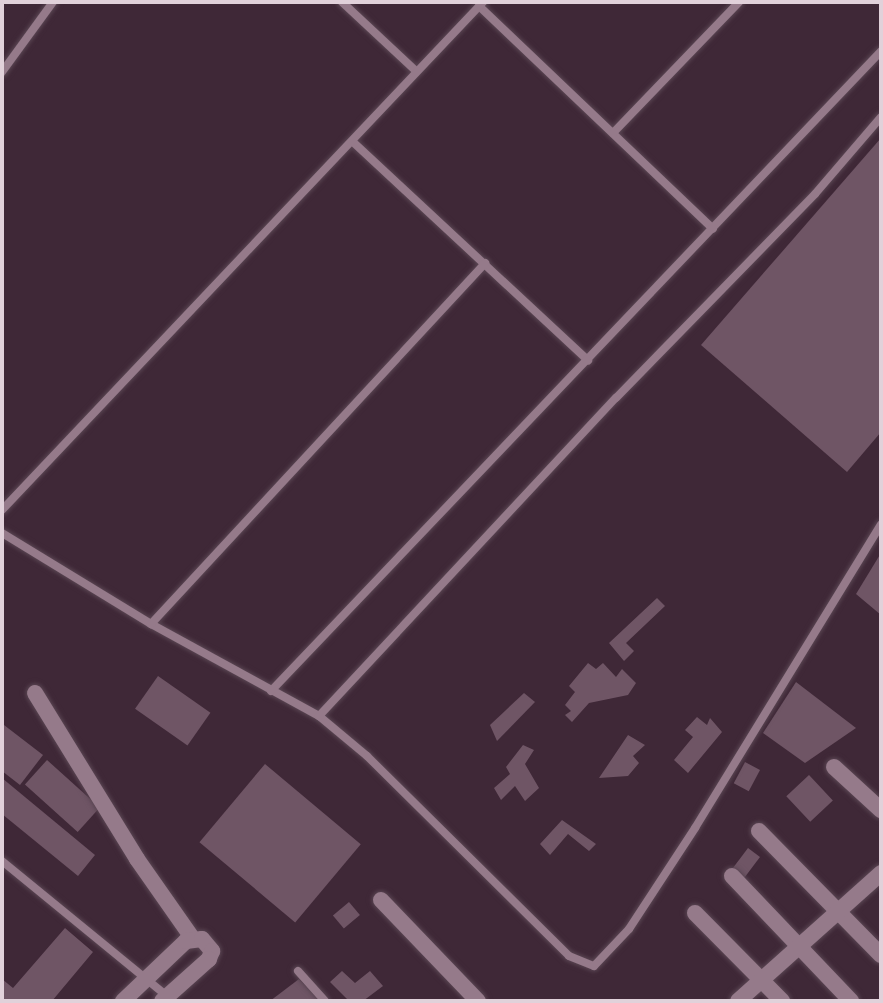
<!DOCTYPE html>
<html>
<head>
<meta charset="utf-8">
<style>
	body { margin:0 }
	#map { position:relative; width:883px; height:1003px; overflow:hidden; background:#3f2837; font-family:Arial,sans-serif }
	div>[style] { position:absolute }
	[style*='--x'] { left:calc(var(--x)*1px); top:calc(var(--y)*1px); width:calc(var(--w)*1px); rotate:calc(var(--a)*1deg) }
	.building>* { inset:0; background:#6f5565; transform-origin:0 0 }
	.roads { filter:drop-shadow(0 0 2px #5a4653) drop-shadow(0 0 2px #5a4653) }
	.service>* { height:8px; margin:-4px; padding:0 4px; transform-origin:4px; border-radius:4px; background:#957a8a }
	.minor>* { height:16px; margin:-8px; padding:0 8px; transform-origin:8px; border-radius:8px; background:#957a8a }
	span { translate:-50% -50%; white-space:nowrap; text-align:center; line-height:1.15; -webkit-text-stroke:5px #1f151b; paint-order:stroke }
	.frame { position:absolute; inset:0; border:4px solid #e1d1da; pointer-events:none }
</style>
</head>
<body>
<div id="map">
	<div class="building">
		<i style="clip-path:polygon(881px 138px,881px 432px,847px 472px,701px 345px)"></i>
		<i style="clip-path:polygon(881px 553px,881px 615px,856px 594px)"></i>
		<i style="clip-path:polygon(657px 598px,665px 606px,626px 643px,634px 651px,624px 661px,609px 643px)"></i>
		<i style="clip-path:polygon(588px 663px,596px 669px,603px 663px,616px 677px,622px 669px,636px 683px,628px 695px,589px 703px,572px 722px,565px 715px,571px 711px,565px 705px,575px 692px,569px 686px)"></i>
		<i style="left:158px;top:676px;width:64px;height:40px;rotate:35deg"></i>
		<i style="clip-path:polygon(796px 682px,856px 728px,805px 763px,763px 733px)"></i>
		<i style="clip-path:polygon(524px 693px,535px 702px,497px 741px,490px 725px)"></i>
		<i style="clip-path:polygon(697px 717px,707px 725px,710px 718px,722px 732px,688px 773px,674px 760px,693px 737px,685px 730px)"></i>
		<i style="clip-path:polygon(4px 725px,43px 755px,20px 785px,2px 771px)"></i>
		<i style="clip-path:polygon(628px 735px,645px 745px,633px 756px,639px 763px,628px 776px,599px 778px)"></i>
		<i style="clip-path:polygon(523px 745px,534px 750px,525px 764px,539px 788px,525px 801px,515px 786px,501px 800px,494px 788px,510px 774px,506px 767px)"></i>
		<i style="left:47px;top:760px;width:71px;height:33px;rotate:42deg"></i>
		<i style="left:745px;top:762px;width:17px;height:24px;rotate:28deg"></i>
		<i style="left:265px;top:764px;width:125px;height:102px;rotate:40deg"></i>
		<i style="left:809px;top:775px;width:35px;height:31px;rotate:47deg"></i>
		<i style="clip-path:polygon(2px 778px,95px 855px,78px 876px,2px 814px)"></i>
		<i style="clip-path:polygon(562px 820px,596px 844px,589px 851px,568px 834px,550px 855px,540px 844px)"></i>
		<i style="left:748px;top:848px;width:15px;height:30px;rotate:37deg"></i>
		<i style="left:349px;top:902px;width:17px;height:21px;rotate:50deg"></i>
		<i style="clip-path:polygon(65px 928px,93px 952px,52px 1001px,2px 1001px,2px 979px,13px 988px)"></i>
		<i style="clip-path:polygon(342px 971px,355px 983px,370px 971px,383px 986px,363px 1001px,349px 1001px,330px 982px)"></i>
		<i style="clip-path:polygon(299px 979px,320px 1001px,270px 1001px)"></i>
	</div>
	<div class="roads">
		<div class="service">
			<i style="--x:342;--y:2;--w:101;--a:43"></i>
			<i style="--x:479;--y:6;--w:323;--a:43.6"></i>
			<i style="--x:2;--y:72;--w:87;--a:-53.9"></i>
			<i style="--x:613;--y:133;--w:182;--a:-46.1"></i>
			<i style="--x:353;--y:142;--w:321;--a:42.9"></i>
			<i style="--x:2;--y:510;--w:700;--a:-46.56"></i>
			<i style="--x:2;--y:533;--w:175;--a:31.4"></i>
			<i style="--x:151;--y:624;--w:192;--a:28.7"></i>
			<i style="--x:319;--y:716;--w:62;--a:39.8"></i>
			<i style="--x:367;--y:756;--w:284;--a:44.7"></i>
			<i style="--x:569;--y:956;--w:27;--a:22"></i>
			<i style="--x:594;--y:966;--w:51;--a:-46.6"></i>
			<i style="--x:629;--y:929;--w:121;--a:-56.8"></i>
			<i style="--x:695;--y:828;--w:356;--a:-58.5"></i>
			<i style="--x:151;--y:624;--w:492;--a:-47.2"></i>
			<i style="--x:271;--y:691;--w:884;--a:-46.37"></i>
			<i style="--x:319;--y:716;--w:435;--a:-47"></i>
			<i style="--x:616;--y:398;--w:285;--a:-45.7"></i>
			<i style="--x:815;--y:194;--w:101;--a:-49.4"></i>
			<i style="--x:2;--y:861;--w:213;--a:39.3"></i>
			<i style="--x:298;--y:971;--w:40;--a:48"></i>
		</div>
		<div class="minor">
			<i style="--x:35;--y:693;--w:195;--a:58.4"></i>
			<i style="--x:137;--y:859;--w:98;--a:55"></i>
			<i style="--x:834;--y:767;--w:64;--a:42.5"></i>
			<i style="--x:759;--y:831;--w:174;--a:45.5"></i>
			<i style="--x:732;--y:876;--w:173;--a:46.4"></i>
			<i style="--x:381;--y:900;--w:140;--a:46.2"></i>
			<i style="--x:695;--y:913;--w:124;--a:45.3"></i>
			<i style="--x:123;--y:1001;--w:87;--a:-43.6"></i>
			<i style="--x:186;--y:941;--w:16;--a:-7"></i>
			<i style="--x:202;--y:939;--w:16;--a:50"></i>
			<i style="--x:212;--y:951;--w:9;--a:111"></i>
			<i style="--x:209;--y:959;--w:63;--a:138.2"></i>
			<i style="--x:738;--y:1001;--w:192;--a:-41.8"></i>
		</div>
	</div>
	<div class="frame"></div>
</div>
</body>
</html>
